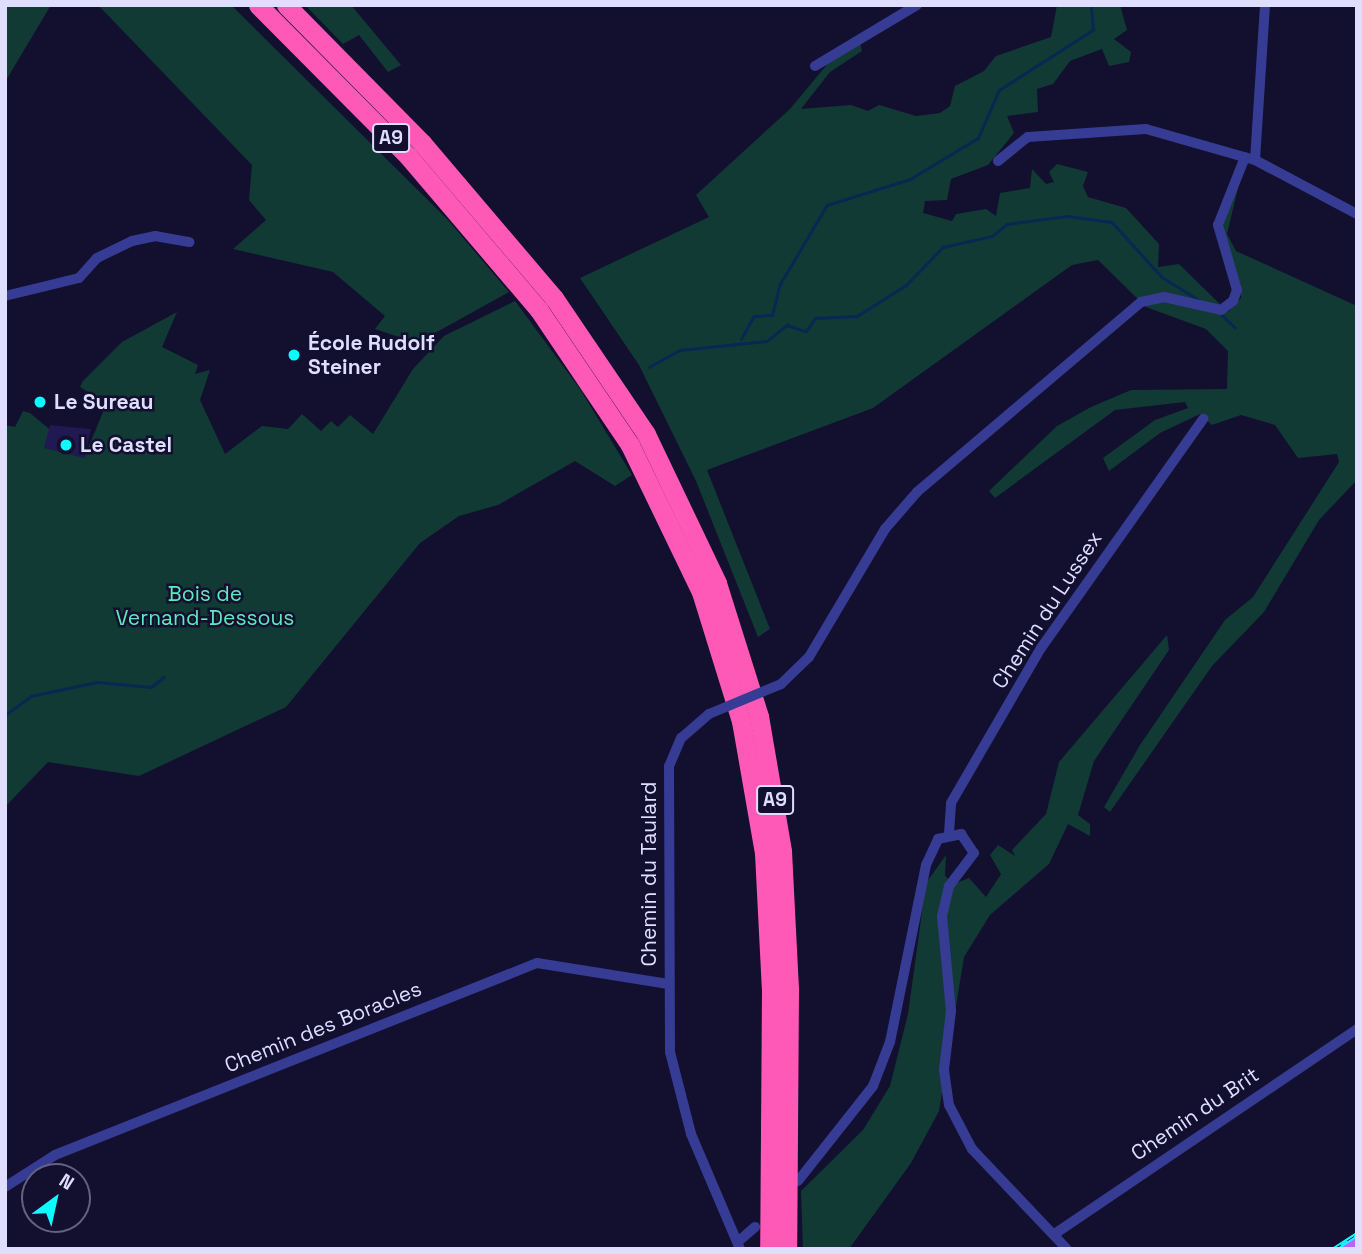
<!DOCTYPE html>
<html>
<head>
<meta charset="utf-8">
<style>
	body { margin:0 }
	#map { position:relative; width:1362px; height:1254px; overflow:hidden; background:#120f2f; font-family:"Space Grotesk",sans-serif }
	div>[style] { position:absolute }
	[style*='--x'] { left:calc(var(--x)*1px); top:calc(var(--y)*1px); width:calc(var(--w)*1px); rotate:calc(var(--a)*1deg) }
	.green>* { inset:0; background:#123a35 }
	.stream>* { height:2.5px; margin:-1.25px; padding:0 1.25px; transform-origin:1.25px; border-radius:1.25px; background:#062852 }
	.building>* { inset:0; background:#201952 }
	.minor>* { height:10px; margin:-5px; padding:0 5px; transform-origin:5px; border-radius:5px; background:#363b93 }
	.primary>* { height:18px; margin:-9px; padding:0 9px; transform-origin:9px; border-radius:9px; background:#b865ff }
	.motorway>* { height:19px; margin:-9.5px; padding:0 9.5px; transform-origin:9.5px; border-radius:9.5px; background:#ff59b7 }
	.rail>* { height:5px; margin-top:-2.5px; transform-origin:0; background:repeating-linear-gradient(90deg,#120f2f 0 8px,#0afcff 0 16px); box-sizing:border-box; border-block:2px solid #0afcff }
	.minor-bridge>* { height:10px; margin:-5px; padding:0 5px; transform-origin:5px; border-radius:5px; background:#363b93 }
	.dots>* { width:19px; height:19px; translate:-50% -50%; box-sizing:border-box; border:4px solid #120f2f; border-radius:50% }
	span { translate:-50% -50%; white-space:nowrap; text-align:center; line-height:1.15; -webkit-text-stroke:5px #120f2f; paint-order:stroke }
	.shield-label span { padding:2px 5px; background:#120f2f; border:2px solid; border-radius:5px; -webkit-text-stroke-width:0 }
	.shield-label { font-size:19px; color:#dfdeff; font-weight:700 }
	.poi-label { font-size:21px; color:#dfdeff; font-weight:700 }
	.left { translate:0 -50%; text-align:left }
	.park-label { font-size:21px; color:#5cecbc }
	.street-label { font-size:21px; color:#dfdeff }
	.frame { position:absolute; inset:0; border:7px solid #dfdeff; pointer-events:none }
	.north { position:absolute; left:21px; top:1163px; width:70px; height:70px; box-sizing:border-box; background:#120f2f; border:2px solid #646282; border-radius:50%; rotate:33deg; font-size:19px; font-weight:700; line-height:28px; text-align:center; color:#dfdeff }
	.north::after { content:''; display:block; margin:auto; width:24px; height:32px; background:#0afcff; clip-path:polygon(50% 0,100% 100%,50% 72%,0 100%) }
</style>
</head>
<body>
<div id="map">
	<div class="green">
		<i style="clip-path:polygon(5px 5px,51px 5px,5px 82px)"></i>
		<i style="clip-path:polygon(98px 5px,231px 5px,448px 220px,509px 292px,417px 343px,375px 329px,385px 316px,333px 272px,233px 249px,266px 220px,249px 200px,252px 165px)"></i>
		<i style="clip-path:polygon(305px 5px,351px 5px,401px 65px,388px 72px,359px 35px,343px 44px)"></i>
		<i style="clip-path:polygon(1057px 5px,1120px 5px,1127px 30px,1114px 39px,1131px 52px,1129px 62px,1109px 66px,1102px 49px,1070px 61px,1053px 84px,1037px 89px,1038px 112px,1007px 116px,1014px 133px,988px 165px,951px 179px,947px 200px,925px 201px,923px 213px,952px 221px,956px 214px,986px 209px,996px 216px,1000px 193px,1030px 188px,1032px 169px,1046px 184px,1054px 182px,1049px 172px,1057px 164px,1088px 172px,1083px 186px,1088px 197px,1126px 208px,1159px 244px,1158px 267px,1179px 264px,1228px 312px,1241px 298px,1241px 286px,1221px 235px,1231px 193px,1238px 188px,1227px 234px,1236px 251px,1357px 306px,1357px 480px,1319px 520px,1264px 612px,1212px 666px,1110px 812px,1104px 807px,1140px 745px,1225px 620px,1253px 597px,1339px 462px,1337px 454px,1298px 458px,1275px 425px,1241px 415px,1212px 425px,1200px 414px,1160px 433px,1109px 471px,1103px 458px,1155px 420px,1188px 408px,1185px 402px,1115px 410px,995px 498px,989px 491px,1057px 426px,1091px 407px,1131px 390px,1227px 389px,1228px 351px,1206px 329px,1146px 307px,1098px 260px,1072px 265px,873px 408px,707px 470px,770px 629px,758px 637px,696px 481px,639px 365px,580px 278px,709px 217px,696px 195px,790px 109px,830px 61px,860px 43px,862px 51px,830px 72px,801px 109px,851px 105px,868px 111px,879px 105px,916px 116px,940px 113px,950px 106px,955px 86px,984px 71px,996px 56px,1051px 37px)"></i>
		<i style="clip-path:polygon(515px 301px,580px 389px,632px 475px,615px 486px,575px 461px,498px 505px,459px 516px,420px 543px,286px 707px,139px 776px,48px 762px,5px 807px,5px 425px,15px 427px,23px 411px,30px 413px,84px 458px,103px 412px,99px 399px,80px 387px,83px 381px,122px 342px,177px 312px,162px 347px,198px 365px,195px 374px,210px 370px,200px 400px,225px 454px,262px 426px,288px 429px,302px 414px,321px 431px,331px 421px,338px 427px,350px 415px,373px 434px,413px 369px,444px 336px)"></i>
		<i style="clip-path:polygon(1167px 635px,1169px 650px,1094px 761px,1078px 815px,1090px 824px,1090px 836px,1068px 824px,1049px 864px,990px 915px,964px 957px,939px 1111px,911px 1163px,849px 1249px,803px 1249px,801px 1191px,863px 1130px,890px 1086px,908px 1014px,926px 883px,946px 855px,945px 876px,954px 884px,969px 878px,986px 897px,1001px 874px,990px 855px,998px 845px,1015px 856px,1012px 850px,1046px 814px,1059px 762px)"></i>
	</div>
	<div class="stream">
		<i style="--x:1222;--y:315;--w:18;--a:43"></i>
		<i style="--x:741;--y:339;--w:26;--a:-61"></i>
		<i style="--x:754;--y:316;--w:18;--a:-3"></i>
		<i style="--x:772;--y:315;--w:32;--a:-76"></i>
		<i style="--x:780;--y:284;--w:92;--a:-59.3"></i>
		<i style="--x:827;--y:205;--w:87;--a:-17.4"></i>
		<i style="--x:910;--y:179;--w:79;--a:-31.1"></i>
		<i style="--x:978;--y:138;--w:52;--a:-66.4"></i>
		<i style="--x:999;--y:90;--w:112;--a:-32.6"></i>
		<i style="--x:1093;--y:30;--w:25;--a:-95"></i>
		<i style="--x:649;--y:367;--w:35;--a:-29"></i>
		<i style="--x:680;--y:350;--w:87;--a:-5.9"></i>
		<i style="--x:767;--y:341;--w:26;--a:-39"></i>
		<i style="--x:787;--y:325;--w:20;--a:18"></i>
		<i style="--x:806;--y:331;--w:16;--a:-55"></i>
		<i style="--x:815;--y:318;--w:42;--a:-2.7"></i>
		<i style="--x:857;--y:316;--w:58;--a:-32.3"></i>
		<i style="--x:906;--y:285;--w:53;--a:-45.8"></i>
		<i style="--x:943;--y:247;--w:50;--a:-12.7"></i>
		<i style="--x:992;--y:236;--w:19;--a:-39"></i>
		<i style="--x:1007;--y:224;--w:61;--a:-7.6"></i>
		<i style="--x:1067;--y:216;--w:45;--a:7.6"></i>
		<i style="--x:1112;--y:222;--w:74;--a:47.7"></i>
		<i style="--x:1162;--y:277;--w:44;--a:31.9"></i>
		<i style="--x:5;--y:715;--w:32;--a:-36"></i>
		<i style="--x:31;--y:696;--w:67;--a:-12"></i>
		<i style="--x:97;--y:682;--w:54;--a:5.3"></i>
		<i style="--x:151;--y:687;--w:16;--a:-38"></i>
	</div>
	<div class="building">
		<i style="clip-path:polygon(50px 425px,91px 429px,84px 458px,44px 448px)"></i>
	</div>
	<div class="minor">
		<i style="--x:815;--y:66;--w:119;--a:-30.9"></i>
		<i style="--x:1255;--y:160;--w:155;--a:-86.3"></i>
		<i style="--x:998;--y:161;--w:38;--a:-39"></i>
		<i style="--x:1028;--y:137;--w:118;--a:-3.9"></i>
		<i style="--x:1146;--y:129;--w:113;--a:15.9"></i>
		<i style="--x:1255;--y:160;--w:115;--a:27.9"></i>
		<i style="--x:5;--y:296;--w:76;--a:-13.7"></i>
		<i style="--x:79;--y:278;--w:27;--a:-48"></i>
		<i style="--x:97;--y:258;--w:39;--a:-26"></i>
		<i style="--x:132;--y:241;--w:24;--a:-12"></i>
		<i style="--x:155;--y:236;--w:35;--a:10"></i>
		<i style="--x:781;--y:684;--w:39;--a:-44"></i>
		<i style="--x:809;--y:657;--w:149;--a:-59.3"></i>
		<i style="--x:885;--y:529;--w:49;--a:-49.1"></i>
		<i style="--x:917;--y:492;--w:294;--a:-40.3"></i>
		<i style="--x:1141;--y:302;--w:24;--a:-12"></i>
		<i style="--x:1164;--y:297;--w:58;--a:12.8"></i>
		<i style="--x:1221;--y:310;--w:15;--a:-37"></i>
		<i style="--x:1233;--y:301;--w:12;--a:-70"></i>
		<i style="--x:1237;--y:290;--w:68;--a:-106.3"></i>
		<i style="--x:1218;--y:225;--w:73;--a:-68.3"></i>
		<i style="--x:709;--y:714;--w:37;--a:139"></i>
		<i style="--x:681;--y:738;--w:30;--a:113"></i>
		<i style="--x:669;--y:766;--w:286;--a:89.8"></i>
		<i style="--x:670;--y:1052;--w:85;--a:75.6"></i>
		<i style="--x:691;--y:1134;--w:125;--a:66.9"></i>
		<i style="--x:949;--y:833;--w:30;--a:-86"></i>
		<i style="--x:951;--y:803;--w:179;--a:-59.9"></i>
		<i style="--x:1041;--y:648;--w:281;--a:-54.7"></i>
		<i style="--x:798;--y:1181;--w:121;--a:-51.7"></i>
		<i style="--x:873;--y:1086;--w:47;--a:-68.9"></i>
		<i style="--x:890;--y:1042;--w:181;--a:-78.5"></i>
		<i style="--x:926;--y:865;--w:29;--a:-65"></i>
		<i style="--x:938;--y:839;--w:24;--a:-12"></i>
		<i style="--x:961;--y:834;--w:23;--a:56"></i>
		<i style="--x:974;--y:853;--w:41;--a:127.1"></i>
		<i style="--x:949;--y:886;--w:31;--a:103"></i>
		<i style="--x:942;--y:916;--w:95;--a:84.6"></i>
		<i style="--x:951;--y:1011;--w:59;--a:96.8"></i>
		<i style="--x:944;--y:1070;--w:35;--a:82"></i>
		<i style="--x:949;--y:1105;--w:50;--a:62.4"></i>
		<i style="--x:972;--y:1149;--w:138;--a:46.5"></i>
		<i style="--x:5;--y:1187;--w:59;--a:-32.6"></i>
		<i style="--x:55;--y:1155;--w:519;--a:-21.72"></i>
		<i style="--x:537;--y:963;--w:133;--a:9.1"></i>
		<i style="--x:1056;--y:1233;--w:364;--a:-34.1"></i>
		<i style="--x:740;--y:1240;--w:20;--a:-41"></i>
	</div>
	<div class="primary">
		<i style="--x:1349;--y:1249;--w:10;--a:-37"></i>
	</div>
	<div class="motorway">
		<i style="--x:258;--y:5;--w:213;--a:45.2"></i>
		<i style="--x:408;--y:156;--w:202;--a:49.6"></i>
		<i style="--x:539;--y:310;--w:163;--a:56"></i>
		<i style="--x:630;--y:445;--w:163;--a:64.2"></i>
		<i style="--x:701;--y:592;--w:135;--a:72.8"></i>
		<i style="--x:741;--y:721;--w:134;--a:80.1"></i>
		<i style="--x:764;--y:853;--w:136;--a:87.1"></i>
		<i style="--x:771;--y:989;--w:260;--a:90.4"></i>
		<i style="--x:286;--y:5;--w:194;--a:45.4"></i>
		<i style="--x:422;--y:143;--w:204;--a:49.6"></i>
		<i style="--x:554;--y:298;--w:164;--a:55.9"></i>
		<i style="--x:646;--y:434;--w:165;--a:64.5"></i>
		<i style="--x:717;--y:583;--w:139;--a:72.5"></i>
		<i style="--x:759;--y:716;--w:137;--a:80.3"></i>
		<i style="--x:782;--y:851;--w:138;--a:87.1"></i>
		<i style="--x:789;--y:989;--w:260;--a:90.4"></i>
	</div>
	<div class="rail">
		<i style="--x:1334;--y:1249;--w:27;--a:-33"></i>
	</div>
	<div class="minor-bridge">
		<i style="--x:709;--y:714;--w:78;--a:-22.6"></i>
	</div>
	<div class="dots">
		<i style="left:294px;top:355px;background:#0afcff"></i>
		<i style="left:40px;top:402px;background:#0afcff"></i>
		<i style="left:66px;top:445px;background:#0afcff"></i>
	</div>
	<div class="shield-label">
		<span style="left:391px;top:138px">A9</span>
		<span style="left:775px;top:800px">A9</span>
	</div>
	<div class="poi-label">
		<span class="left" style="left:308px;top:355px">École Rudolf<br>Steiner</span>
		<span class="left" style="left:54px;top:402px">Le Sureau</span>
		<span class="left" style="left:80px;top:445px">Le Castel</span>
	</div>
	<div class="park-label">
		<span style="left:205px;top:606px">Bois de<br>Vernand-Dessous</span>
	</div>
	<div class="street-label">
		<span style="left:1047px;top:610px;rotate:-57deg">Chemin du Lussex</span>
		<span style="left:649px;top:874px;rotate:-90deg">Chemin du Taulard</span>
		<span style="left:323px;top:1027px;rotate:-22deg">Chemin des Boracles</span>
		<span style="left:1195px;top:1114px;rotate:-34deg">Chemin du Brit</span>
	</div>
	<div class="frame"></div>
	<div class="north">N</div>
</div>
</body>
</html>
